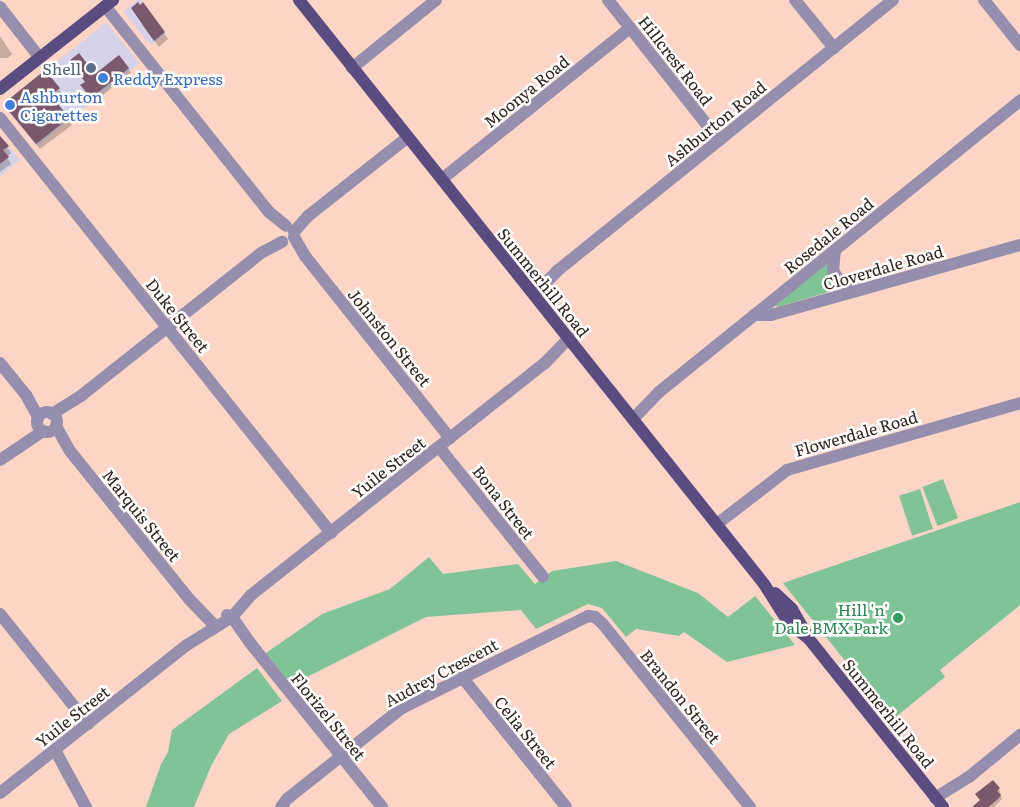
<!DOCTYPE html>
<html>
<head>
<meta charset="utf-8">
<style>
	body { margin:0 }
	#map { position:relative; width:1020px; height:807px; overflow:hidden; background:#fdd5c6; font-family:Literata,serif }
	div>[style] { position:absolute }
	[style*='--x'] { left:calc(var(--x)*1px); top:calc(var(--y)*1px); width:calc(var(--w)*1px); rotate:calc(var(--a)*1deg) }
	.commercial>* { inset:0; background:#d6d2e7; transform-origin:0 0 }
	.green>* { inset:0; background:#80c397; transform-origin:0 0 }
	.shadow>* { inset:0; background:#0003 }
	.building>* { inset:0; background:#7a596c }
	.minor>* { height:12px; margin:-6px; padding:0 6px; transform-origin:6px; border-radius:6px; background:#958ead }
	.minor>.ring { margin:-6px; padding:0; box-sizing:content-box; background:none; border:12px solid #958ead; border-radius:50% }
	.major>* { height:12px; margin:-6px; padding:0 6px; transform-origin:6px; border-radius:6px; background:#5a4b81 }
	.dots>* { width:14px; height:14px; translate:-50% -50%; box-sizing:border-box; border:2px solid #fff; border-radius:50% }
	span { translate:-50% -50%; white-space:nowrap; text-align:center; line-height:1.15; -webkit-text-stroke:5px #fff; paint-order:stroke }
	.street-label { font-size:16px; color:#2f201b }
	.service-label { font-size:16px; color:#4e5e75 }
	.right { translate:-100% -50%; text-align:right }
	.shop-label { font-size:16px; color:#366cbe }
	.left { translate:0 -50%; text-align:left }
	.leisure-label { font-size:16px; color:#27864d }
</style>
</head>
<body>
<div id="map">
	<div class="commercial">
		<i style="clip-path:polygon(137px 0,141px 0,166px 33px,150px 45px,123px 11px)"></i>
		<i style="left:106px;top:22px;width:53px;height:132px;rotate:51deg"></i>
		<i style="clip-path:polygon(0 136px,20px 160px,0 176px)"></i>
	</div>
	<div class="green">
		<i style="clip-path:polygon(827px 263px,842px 288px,777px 307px,776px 305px)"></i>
		<i style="left:943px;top:479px;width:42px;height:22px;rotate:69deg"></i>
		<i style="left:920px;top:489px;width:42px;height:22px;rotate:72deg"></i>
		<i style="clip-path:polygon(1020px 502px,1020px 605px,940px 670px,945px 677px,892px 720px,783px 583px)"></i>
		<i style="clip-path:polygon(429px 557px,443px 574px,518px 564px,535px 584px,552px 571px,616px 561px,698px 593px,728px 617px,755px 596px,795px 645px,727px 662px,684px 632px,679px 636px,636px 629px,626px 637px,602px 608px,588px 604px,536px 629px,521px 610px,426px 617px,291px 685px,266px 653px,322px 614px,390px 589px)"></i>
		<i style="clip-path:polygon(257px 668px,282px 701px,229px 734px,211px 766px,194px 807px,146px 807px,161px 764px,168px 752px,172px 730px)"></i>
	</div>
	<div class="shadow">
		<i style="clip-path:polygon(143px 4px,168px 39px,159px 47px,142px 25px,140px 7px)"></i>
		<i style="clip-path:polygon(0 36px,12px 54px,8px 58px,0 58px)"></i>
		<i style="clip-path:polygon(128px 68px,131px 73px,94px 102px,85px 90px)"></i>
		<i style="clip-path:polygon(59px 89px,62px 95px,55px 101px,72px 125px,40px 149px,8px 110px)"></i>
		<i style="clip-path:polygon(0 137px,11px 153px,7px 157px,11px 164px,0 172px)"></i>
		<i style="clip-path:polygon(999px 789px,1002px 799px,994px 807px,977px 807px)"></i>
	</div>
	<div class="building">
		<i style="clip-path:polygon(138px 2px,140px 5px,143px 2px,165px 32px,154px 41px,131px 8px)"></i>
		<i style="clip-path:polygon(79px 53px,95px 74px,119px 55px,129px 68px,91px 98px,80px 85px,85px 82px,69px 61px)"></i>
		<i style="clip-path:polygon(45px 70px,60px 88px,51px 95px,69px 118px,36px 144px,3px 104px)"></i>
		<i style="clip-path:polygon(0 136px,9px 146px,3px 150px,9px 157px,0 164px)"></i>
		<i style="clip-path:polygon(993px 780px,1000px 788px,997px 791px,1001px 795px,998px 799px,988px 807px,972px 807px,980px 800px,975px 794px)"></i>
	</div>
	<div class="minor">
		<i style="--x:608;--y:0;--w:179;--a:51.6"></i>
		<i style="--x:795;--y:0;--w:62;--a:50.9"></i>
		<i style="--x:984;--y:0;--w:58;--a:51.3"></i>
		<i style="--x:105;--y:6;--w:263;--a:51.5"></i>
		<i style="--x:269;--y:212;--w:22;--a:39"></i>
		<i style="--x:0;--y:7;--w:65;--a:51.9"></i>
		<i style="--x:352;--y:68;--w:108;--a:-39"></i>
		<i style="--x:0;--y:118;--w:531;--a:51.42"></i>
		<i style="--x:442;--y:179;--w:241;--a:-38.8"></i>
		<i style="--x:294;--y:232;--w:21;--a:-49"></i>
		<i style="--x:308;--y:216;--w:127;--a:-38.3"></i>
		<i style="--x:294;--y:237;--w:22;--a:60"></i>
		<i style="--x:305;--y:256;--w:233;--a:51.5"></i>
		<i style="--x:835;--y:251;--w:19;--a:96"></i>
		<i style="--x:833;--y:270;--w:7;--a:63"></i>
		<i style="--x:836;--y:276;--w:18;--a:43"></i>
		<i style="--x:849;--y:288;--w:11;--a:10"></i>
		<i style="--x:534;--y:295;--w:33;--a:-46"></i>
		<i style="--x:557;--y:271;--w:432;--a:-38.9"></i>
		<i style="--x:754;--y:315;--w:17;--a:0"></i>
		<i style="--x:771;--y:315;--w:259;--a:-15.7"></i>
		<i style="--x:0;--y:363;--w:41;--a:50.9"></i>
		<i style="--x:26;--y:395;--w:26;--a:61"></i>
		<i class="ring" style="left:37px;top:412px;width:8px;height:8px"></i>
		<i style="--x:52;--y:414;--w:36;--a:-32"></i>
		<i style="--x:82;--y:395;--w:228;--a:-38.4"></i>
		<i style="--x:261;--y:253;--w:24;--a:-28"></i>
		<i style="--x:633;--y:419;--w:37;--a:-46"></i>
		<i style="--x:659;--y:392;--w:464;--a:-38.9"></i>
		<i style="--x:56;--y:426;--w:29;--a:61"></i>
		<i style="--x:70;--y:451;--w:190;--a:51.2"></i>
		<i style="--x:189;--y:599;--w:33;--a:46"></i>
		<i style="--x:212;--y:623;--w:6;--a:81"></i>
		<i style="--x:439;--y:447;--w:166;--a:51.3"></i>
		<i style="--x:0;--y:460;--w:52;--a:-34"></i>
		<i style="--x:717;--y:524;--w:88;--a:-37.6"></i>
		<i style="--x:787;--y:470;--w:242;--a:-16"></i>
		<i style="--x:0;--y:614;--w:141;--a:51.3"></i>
		<i style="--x:227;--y:615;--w:5;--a:22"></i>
		<i style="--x:232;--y:617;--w:33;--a:55"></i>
		<i style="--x:251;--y:644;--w:209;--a:51.2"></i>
		<i style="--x:462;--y:677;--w:166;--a:51.3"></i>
		<i style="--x:55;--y:750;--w:65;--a:61.5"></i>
		<i style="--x:0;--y:793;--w:238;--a:-38.4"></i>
		<i style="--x:187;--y:645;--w:53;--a:-31.9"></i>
		<i style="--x:232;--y:617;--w:29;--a:-49"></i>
		<i style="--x:251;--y:595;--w:373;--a:-38.3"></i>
		<i style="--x:544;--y:364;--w:36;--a:-46"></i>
		<i style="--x:935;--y:798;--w:40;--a:-32"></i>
		<i style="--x:969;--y:777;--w:66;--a:-39.5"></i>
		<i style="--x:281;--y:807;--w:10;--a:-53"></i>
		<i style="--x:287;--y:799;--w:147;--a:-38.4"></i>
		<i style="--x:402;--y:708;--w:208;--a:-26.3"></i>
		<i style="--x:588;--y:616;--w:7;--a:8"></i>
		<i style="--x:595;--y:617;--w:9;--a:41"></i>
		<i style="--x:602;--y:623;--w:236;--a:51.2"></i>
	</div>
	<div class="major">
		<i style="--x:299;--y:0;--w:747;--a:51.47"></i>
		<i style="--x:764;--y:584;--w:45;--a:57.7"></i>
		<i style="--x:788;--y:622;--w:27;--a:39"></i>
		<i style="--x:0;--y:89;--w:144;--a:-38.2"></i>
		<i style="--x:775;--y:593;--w:23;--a:43"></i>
		<i style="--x:792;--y:609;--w:34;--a:60"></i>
		<i style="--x:809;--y:639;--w:215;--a:51.4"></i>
	</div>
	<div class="dots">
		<i style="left:91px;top:68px;background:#5c6f8a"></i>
		<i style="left:103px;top:78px;background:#3f7fe0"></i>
		<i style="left:10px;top:105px;background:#3f7fe0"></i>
		<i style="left:898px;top:618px;background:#2e9e5b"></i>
	</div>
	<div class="street-label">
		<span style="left:676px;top:60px;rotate:52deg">Hillcrest Road</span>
		<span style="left:526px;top:91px;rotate:-39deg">Moonya Road</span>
		<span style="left:715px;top:123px;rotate:-39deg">Ashburton Road</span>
		<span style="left:828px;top:235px;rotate:-39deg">Rosedale Road</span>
		<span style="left:883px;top:267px;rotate:-16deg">Cloverdale Road</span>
		<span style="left:544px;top:282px;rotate:51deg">Summerhill Road</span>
		<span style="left:178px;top:315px;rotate:51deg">Duke Street</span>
		<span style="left:390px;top:337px;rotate:51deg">Johnston Street</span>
		<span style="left:856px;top:433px;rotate:-16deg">Flowerdale Road</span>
		<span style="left:388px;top:467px;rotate:-38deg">Yuile Street</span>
		<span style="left:504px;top:502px;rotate:52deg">Bona Street</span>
		<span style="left:142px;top:515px;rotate:51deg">Marquis Street</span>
		<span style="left:441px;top:672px;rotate:-28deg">Audrey Crescent</span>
		<span style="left:681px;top:696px;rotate:51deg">Brandon Street</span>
		<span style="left:889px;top:713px;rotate:51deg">Summerhill Road</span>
		<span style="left:72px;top:716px;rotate:-38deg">Yuile Street</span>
		<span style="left:329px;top:716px;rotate:51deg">Florizel Street</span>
		<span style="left:526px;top:732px;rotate:51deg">Celia Street</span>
	</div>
	<div class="service-label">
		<span class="right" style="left:81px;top:68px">Shell</span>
	</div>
	<div class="shop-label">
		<span class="left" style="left:113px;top:78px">Reddy Express</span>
		<span class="left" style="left:20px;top:105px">Ashburton<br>Cigarettes</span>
	</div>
	<div class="leisure-label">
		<span class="right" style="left:888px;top:618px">Hill 'n'<br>Dale BMX Park</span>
	</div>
</div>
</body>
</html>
